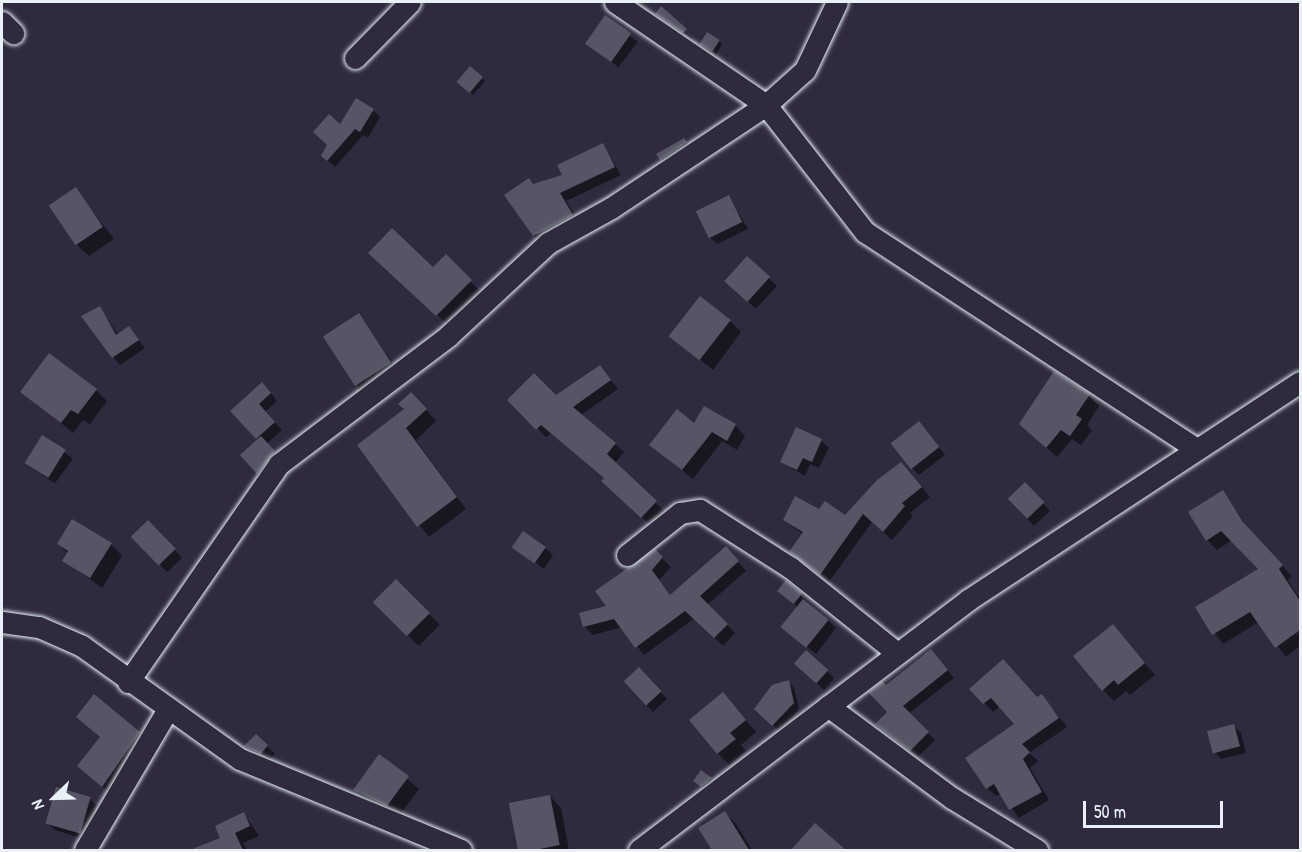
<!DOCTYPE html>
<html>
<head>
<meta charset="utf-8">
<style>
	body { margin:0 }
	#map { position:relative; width:1302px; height:852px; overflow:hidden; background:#2f2a3d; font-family:"Patrick Hand",sans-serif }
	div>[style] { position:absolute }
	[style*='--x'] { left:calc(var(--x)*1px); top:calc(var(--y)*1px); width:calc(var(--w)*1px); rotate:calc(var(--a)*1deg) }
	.shadow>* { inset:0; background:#0007; transform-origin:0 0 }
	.building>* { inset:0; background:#575565; transform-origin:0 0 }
	.roads { filter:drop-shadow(0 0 2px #e8f1f8) drop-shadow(0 0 2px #e8f1f8) }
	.minor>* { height:21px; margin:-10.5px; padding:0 10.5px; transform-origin:10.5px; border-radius:10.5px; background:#2f2a3d }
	span { translate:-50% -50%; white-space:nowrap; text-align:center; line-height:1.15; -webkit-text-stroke:4.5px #2f2a3d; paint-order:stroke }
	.frame { position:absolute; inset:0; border:3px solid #e8f1f8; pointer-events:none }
	.north { position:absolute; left:24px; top:768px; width:60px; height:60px; -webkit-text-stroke:4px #2f2a3d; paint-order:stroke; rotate:247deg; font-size:16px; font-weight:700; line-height:24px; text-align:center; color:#e8f1f8 }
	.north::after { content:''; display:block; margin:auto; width:21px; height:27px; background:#e8f1f8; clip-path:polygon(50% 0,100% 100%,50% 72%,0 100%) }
	.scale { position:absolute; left:1083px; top:801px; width:140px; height:27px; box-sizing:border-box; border:3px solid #e8f1f8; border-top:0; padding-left:8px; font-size:18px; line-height:21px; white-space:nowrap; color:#e8f1f8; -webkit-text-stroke:4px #2f2a3d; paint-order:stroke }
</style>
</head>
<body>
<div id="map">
	<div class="shadow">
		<i style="clip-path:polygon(662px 8px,693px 38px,691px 39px,657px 14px)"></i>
		<i style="left:605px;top:17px;width:41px;height:32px;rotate:37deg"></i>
		<i style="clip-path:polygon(719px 41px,722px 44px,716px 55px,705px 47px)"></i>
		<i style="left:470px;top:68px;width:20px;height:18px;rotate:41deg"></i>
		<i style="clip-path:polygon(373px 110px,380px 117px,368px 138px,363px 135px,335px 167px,323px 156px,340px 127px)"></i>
		<i style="clip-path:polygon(684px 140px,692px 147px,668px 167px,658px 154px)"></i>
		<i style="clip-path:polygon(603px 145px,621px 175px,566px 201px,579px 222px,541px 243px,534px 236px,529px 180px,534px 185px,564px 176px)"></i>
		<i style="clip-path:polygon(75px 189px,114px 239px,89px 256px,77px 245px)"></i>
		<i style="clip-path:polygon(729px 197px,748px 229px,717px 244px,709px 236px)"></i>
		<i style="clip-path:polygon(446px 256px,480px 291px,447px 324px,380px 262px,433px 270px)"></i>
		<i style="left:747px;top:258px;width:41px;height:31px;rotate:43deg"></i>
		<i style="clip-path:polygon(100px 308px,118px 335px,129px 328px,145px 348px,120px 365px,113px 357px)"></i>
		<i style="clip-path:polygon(359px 315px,401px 375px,369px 399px,358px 388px)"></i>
		<i style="clip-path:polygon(730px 321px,741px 332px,713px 370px,672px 336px)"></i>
		<i style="clip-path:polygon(600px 367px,618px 389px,581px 415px,624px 452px,615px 463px,664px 511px,651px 526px,604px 481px,606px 478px,551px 433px,546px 437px,509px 400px,556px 397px)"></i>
		<i style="clip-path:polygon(96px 390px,107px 401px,90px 424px,83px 420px,73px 433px,22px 391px)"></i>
		<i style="clip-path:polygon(269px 391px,277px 401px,265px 412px,282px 430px,266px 444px,281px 460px,265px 480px,258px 473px,259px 440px,232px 411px)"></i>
		<i style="clip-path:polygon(1089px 396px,1099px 406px,1087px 425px,1092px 430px,1081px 445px,1072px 439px,1057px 457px,1031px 434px)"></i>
		<i style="clip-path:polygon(422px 405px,436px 421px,416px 440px,466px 509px,429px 537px,359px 446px)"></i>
		<i style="clip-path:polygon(695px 425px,735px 425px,745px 436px,737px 450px,722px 441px,693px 479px,651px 445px)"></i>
		<i style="clip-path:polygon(927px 431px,945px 455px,919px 475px,912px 468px)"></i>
		<i style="left:43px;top:437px;width:37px;height:31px;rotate:36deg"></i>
		<i style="clip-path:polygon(821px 441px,829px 448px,819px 468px,810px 464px,805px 476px,782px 462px)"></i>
		<i style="clip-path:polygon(910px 473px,930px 497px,910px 513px,913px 516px,892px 540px,872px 522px,829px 582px,791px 552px,803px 534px,784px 520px,820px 511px,846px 517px)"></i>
		<i style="clip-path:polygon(1033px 491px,1050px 511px,1034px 526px,1009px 499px)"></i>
		<i style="clip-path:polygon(1223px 492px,1252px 534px,1292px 576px,1288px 580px,1300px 599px,1300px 646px,1286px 657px,1259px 622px,1223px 644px,1197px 608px,1260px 570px,1232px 540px,1217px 550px,1207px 540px)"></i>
		<i style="clip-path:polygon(156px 529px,182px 558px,167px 572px,133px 537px)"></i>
		<i style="clip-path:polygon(58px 544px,111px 544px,122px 556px,102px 588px,64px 560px,68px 554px)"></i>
		<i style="clip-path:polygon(515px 548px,545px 548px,553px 555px,544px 569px)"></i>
		<i style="clip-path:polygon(654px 551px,671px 567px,659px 580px,671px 596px,734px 557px,746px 571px,707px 605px,735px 633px,723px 646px,695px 618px,644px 655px,622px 627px,593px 635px,584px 626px,608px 607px)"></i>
		<i style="left:396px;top:581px;width:62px;height:30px;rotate:45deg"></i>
		<i style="clip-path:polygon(786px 582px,836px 628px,816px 654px,791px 634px,799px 608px,782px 594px)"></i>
		<i style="clip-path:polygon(1112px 626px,1155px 675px,1130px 695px,1126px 691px,1114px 701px,1103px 690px)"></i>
		<i style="clip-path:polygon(938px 658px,954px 678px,908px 714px,935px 740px,918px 757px,884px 731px,889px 712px,886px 687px)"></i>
		<i style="clip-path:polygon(803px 671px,827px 671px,834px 678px,824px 690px)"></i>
		<i style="clip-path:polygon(647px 676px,667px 699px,653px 712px,625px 682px)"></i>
		<i style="clip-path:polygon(788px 682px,794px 688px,799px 709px,779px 731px,756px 709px)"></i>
		<i style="clip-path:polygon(972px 690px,1038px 699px,1042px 696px,1067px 727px,1029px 753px,1038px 761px,1030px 768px,1049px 800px,1019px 818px,1001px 793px,996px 796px,987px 788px,967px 758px,1016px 724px,1000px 706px,993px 712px)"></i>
		<i style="clip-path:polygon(723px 694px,756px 732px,741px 745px,746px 751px,729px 765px,718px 753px)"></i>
		<i style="clip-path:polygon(78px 717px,139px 733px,150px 745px,114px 797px,79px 766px,101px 738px)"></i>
		<i style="clip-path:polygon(1234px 726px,1241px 733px,1246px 753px,1221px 759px,1214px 751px)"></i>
		<i style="clip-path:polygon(256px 736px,275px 754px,269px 760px,246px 746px)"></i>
		<i style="clip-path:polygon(380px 756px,419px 789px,399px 816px,366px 801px,355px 790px)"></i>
		<i style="clip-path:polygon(702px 772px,714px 782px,705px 790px,698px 784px)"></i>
		<i style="clip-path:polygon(550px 796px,561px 808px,569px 850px,520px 850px,511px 804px)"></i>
		<i style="clip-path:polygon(90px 799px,97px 806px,87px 840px,55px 830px,47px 822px)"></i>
		<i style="clip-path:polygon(725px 813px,736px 824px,752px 850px,713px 850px,700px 828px)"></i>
		<i style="clip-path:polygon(244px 814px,259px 836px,243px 843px,247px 850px,192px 850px,222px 838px)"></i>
		<i style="clip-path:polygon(815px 825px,844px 850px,793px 850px)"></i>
	</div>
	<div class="building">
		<i style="clip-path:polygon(661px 6px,687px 29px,683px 33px,655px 14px)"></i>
		<i style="left:605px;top:15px;width:32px;height:35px;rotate:35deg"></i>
		<i style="left:707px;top:32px;width:15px;height:14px;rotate:32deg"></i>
		<i style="left:470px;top:66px;width:17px;height:21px;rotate:40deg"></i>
		<i style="clip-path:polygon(356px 98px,374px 109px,360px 132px,355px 129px,327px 161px,321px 156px,327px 145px,313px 132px,329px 114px,340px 124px)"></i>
		<i style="clip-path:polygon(684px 138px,687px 142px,660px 160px,656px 154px)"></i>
		<i style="clip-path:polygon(603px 143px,615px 167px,560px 193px,573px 215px,533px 236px,504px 195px,529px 178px,533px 184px,562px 175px,557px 165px)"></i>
		<i style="left:76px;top:187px;width:48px;height:33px;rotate:56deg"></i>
		<i style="left:729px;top:195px;width:30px;height:37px;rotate:64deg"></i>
		<i style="clip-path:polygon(392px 228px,433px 267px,446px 254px,472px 280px,436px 316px,368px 253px)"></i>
		<i style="left:747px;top:256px;width:31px;height:34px;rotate:42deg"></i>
		<i style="left:700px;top:296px;width:39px;height:51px;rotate:38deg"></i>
		<i style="clip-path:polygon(100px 306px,116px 335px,129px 326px,139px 340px,112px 358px,81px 316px)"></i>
		<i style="left:359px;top:313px;width:59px;height:43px;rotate:57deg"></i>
		<i style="clip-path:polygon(49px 353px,97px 389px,78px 414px,71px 410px,61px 423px,20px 392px)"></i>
		<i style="clip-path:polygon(600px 365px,611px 380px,573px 407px,616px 443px,607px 454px,657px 501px,641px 518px,601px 481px,604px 478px,541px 425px,536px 430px,507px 400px,534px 373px,556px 395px)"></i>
		<i style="clip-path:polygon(1054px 371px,1090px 394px,1076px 415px,1082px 419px,1070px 436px,1061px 430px,1046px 448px,1019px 424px)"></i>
		<i style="clip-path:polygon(262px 382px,271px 393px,259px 404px,275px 422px,256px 439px,230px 411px)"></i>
		<i style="clip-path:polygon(411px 392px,427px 409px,406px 428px,457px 497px,417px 527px,357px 445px,404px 409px,398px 404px)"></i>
		<i style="clip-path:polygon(704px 406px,736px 424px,727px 441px,712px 432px,682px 470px,649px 445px,677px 409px,694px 423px)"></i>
		<i style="left:919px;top:421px;width:33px;height:36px;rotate:52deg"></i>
		<i style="clip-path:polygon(796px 427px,822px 439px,812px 462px,803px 458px,797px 470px,780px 462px)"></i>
		<i style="left:42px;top:435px;width:28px;height:33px;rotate:32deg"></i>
		<i style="clip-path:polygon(261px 436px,275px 451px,257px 474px,240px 455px)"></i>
		<i style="clip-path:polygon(901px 462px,922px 487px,902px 503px,905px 506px,883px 532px,863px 514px,820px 575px,789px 552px,803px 532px,783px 520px,795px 496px,819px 509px,825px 501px,845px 515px,877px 480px)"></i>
		<i style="left:1025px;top:482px;width:28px;height:24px;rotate:46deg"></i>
		<i style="clip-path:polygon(1223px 490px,1243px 522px,1283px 565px,1279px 569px,1300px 601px,1300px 630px,1275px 648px,1250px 612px,1212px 635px,1195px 607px,1258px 569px,1221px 531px,1206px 541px,1188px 512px)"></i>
		<i style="clip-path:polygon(72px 519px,112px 543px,90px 578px,62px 561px,68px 551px,57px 544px)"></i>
		<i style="left:148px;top:520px;width:40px;height:24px;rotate:46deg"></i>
		<i style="left:523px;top:531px;width:28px;height:20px;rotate:35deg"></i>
		<i style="clip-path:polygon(726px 546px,739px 561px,700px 596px,728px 624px,714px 638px,685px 611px,635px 648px,614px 619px,583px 627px,579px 613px,606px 606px,595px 591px,655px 549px,663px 557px,652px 570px,670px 595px)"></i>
		<i style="left:396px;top:579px;width:48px;height:33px;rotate:45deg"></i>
		<i style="left:786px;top:580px;width:21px;height:14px;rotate:39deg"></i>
		<i style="left:803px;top:599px;width:33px;height:36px;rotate:39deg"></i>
		<i style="clip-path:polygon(1113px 624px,1145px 663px,1118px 685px,1114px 680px,1102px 691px,1073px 656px)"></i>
		<i style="clip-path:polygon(931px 649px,948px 670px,903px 706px,929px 732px,910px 751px,875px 724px,887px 712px,868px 692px,882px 681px,886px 685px)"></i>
		<i style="left:806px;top:650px;width:30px;height:18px;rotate:42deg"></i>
		<i style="clip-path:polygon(1003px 659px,1037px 697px,1042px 694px,1059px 718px,1022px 744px,1030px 752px,1023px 759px,1042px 792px,1009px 810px,994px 784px,986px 789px,965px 758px,1014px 724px,991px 698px,983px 704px,969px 689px)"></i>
		<i style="left:639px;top:667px;width:33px;height:21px;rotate:47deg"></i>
		<i style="clip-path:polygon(789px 680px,794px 703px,772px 726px,754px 709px,772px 685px)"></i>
		<i style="clip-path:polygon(723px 692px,746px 720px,730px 733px,736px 739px,717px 754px,689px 720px)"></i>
		<i style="clip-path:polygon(94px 694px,140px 732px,102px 787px,77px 766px,100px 737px,76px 717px)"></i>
		<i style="left:1234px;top:724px;width:23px;height:28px;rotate:75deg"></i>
		<i style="clip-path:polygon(256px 734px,268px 745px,261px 754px,244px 746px)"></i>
		<i style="clip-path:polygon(379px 754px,409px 776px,387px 806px,353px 790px)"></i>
		<i style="clip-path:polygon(701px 770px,712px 778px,701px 787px,693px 781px)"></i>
		<i style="left:56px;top:787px;width:36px;height:38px;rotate:16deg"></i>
		<i style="left:550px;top:795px;width:51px;height:42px;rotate:79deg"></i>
		<i style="clip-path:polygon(725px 811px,749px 850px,712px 850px,698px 828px)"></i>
		<i style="clip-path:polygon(244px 812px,250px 826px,235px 833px,243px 850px,190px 850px,220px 838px,215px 826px)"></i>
		<i style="clip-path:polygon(815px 823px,846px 850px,791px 850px)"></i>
	</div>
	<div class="roads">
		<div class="minor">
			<i style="--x:615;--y:2;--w:183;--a:34.3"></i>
			<i style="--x:766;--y:105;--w:161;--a:52.1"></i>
			<i style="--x:865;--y:232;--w:394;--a:33.2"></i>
			<i style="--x:2;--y:22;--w:16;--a:45"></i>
			<i style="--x:355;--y:58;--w:78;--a:-45.5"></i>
			<i style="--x:627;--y:555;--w:68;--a:-38.4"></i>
			<i style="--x:680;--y:513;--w:20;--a:-9"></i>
			<i style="--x:700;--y:510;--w:108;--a:32.5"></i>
			<i style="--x:791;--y:568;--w:134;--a:38.7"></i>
			<i style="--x:2;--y:622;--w:37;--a:8"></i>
			<i style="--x:39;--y:627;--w:47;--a:23.8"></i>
			<i style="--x:82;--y:646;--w:194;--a:35.6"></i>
			<i style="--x:240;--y:759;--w:239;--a:22.4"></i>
			<i style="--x:128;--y:682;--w:265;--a:-55.3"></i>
			<i style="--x:279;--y:464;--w:212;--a:-37.1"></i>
			<i style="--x:448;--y:336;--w:137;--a:-42.9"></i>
			<i style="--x:548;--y:243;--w:72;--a:-29.1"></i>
			<i style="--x:611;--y:208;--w:186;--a:-33.6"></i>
			<i style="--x:766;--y:105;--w:52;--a:-41.9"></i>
			<i style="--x:805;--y:70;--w:75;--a:-64.8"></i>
			<i style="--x:828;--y:706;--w:154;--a:36.6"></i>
			<i style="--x:952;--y:798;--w:100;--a:31.5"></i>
			<i style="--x:85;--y:850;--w:164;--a:-59.5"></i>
			<i style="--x:639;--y:850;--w:413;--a:-37.2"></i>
			<i style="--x:968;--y:600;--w:397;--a:-33.3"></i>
		</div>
	</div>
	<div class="frame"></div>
	<div class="north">N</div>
	<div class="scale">50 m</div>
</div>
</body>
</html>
